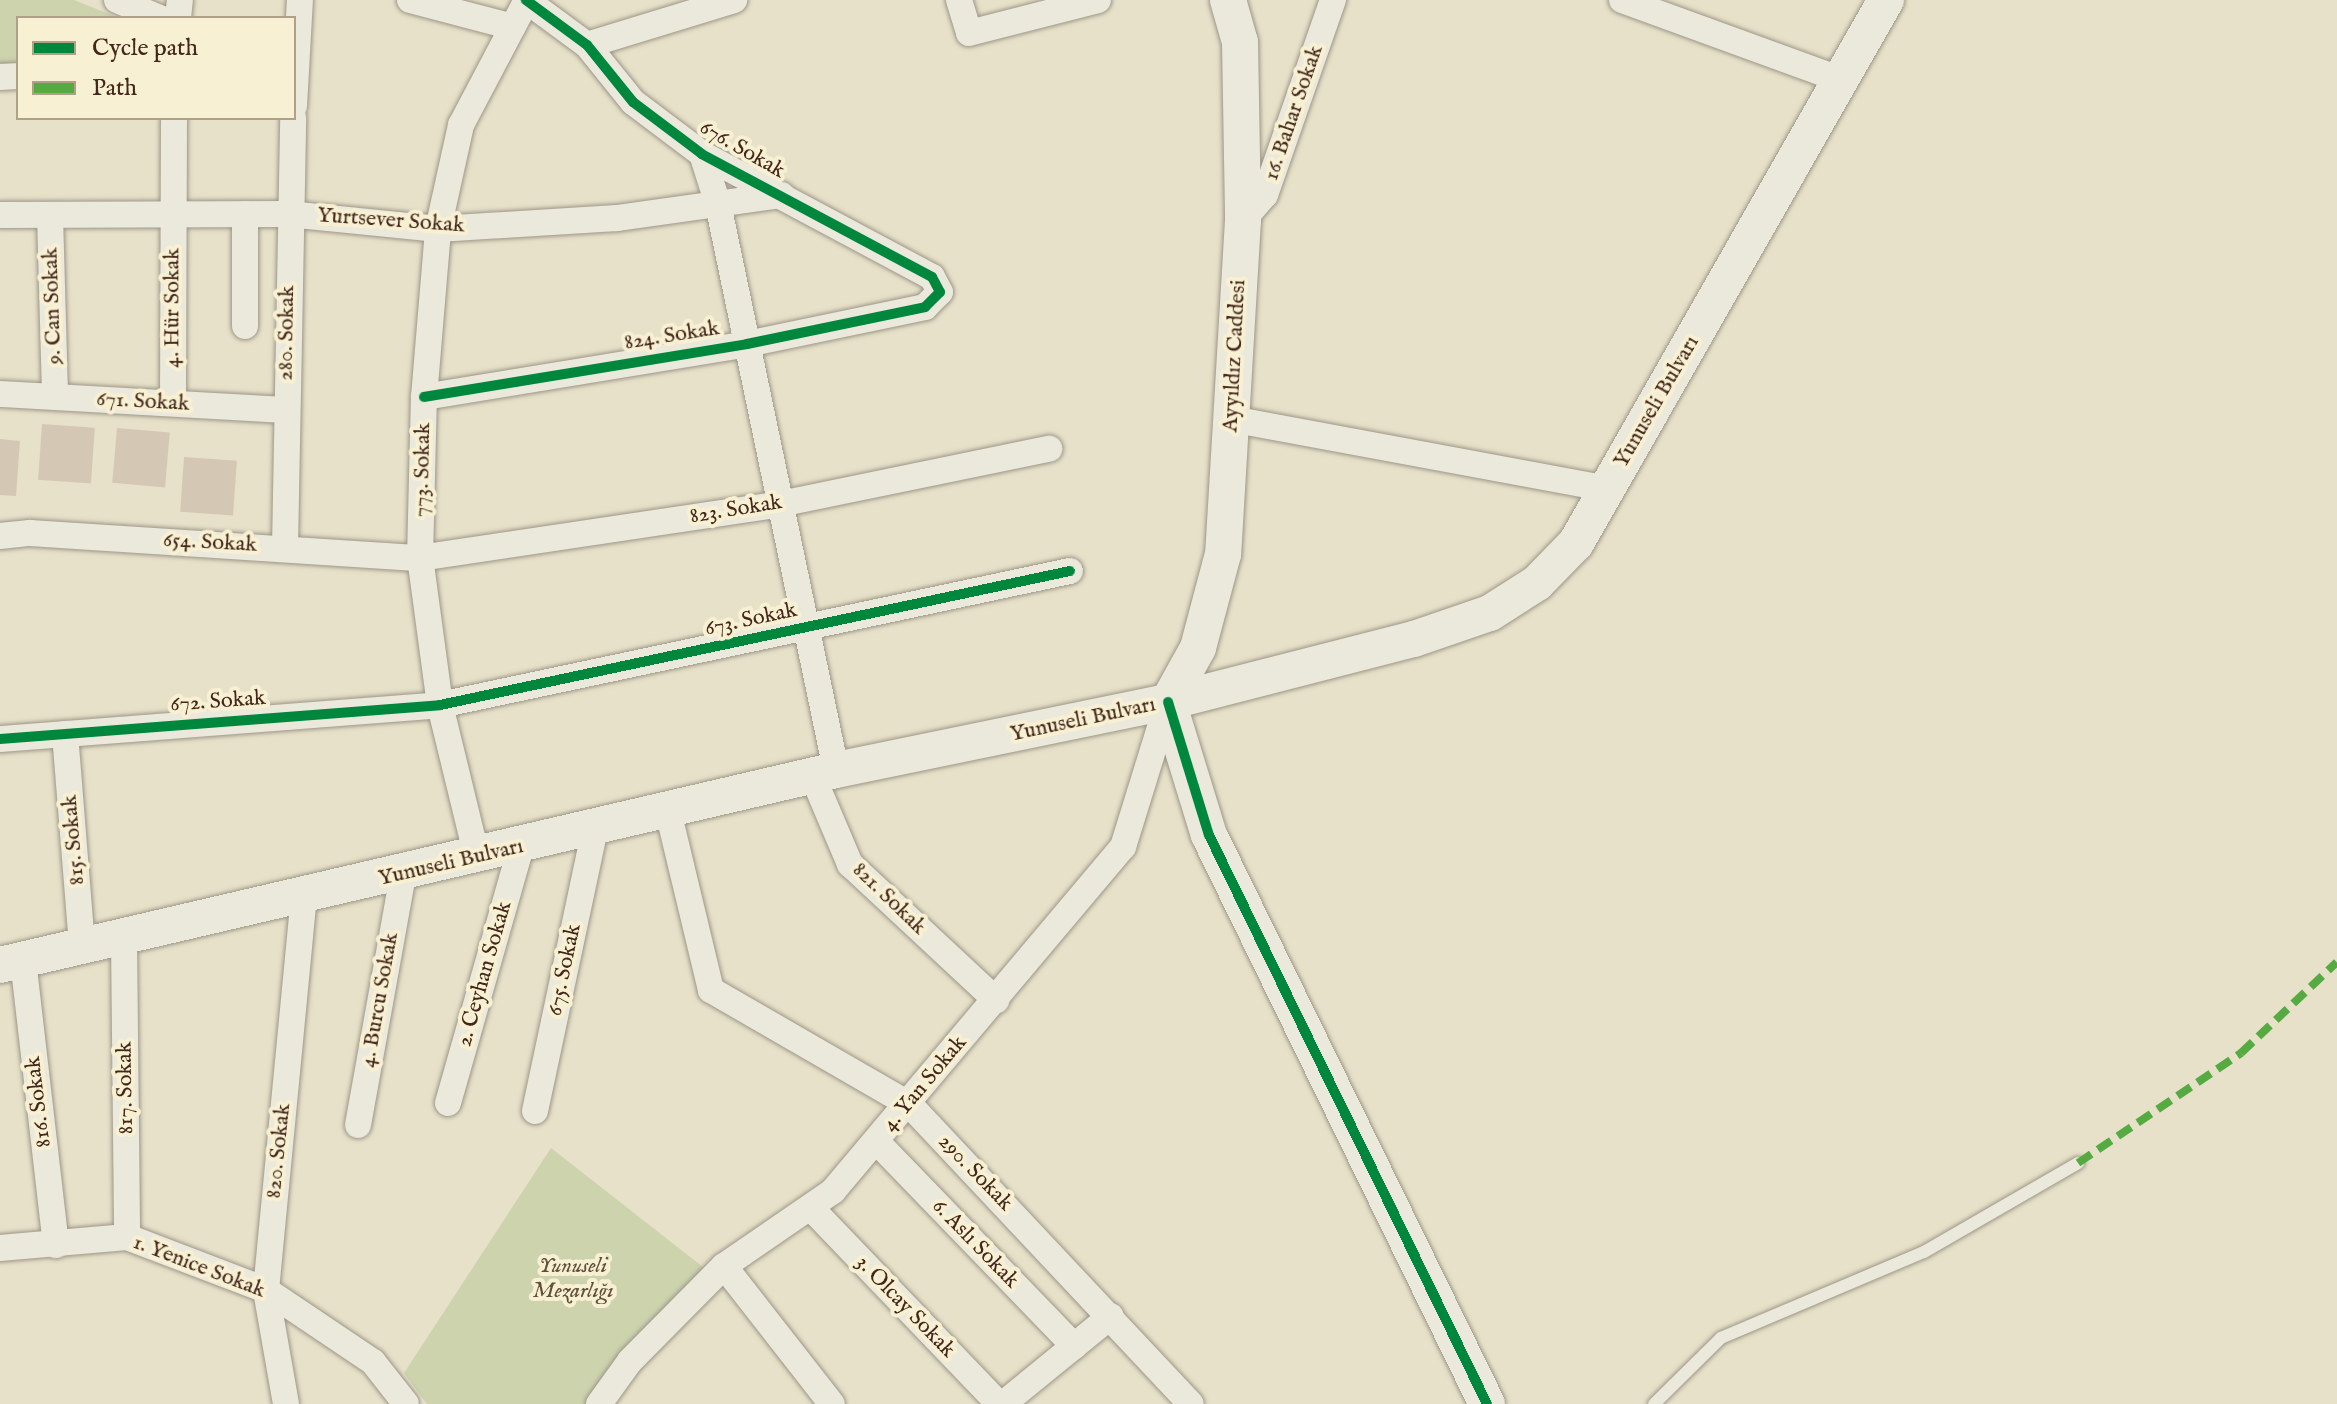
<!DOCTYPE html>
<html>
<head>
<meta charset="utf-8">
<style>
	body { margin:0 }
	#map { position:relative; width:2337px; height:1404px; overflow:hidden; background:#e7e1c9; font-family:"IM FELL English",serif }
	div>[style] { position:absolute }
	[style*='--x'] { left:calc(var(--x)*1px); top:calc(var(--y)*1px); width:calc(var(--w)*1px); rotate:calc(var(--a)*1deg) }
	.green>* { inset:0; background:#ccd3ad }
	.building>* { inset:0; background:#d4c8b5; transform-origin:0 0 }
	.roads { filter:drop-shadow(0 0 2px #9d9687) drop-shadow(0 0 2px #9d9687) }
	.lane>* { height:12px; margin:-6px; padding:0 6px; transform-origin:6px; border-radius:6px; background:#ebe8dc }
	.street>* { height:26px; margin:-13px; padding:0 13px; transform-origin:13px; border-radius:13px; background:#ebe8dc }
	.secondary>* { height:36px; margin:-18px; padding:0 18px; transform-origin:18px; border-radius:18px; background:#ebe8dc }
	.quiet>* { height:8px; margin-top:-4px; transform-origin:0; background:repeating-linear-gradient(90deg,#56aa42 0 16px,transparent 0 24px) }
	.cycleway>* { height:10px; margin:-5px; padding:0 5px; transform-origin:5px; border-radius:5px; background:#00873e }
	span { translate:-50% -50%; white-space:nowrap; text-align:center; line-height:1.15; -webkit-text-stroke:8px #f8f0d3; paint-order:stroke }
	.street-label { font-size:22px; color:#43271a }
	.park-label { font-size:22px; color:#604f39; font-style:italic }
	.legend { position:absolute; left:16px; top:16px; width:280px; height:104px; box-sizing:border-box; background:#f8f0d3; border:2px solid #b0a089; margin:0; padding:10px 14px; list-style:none; font-size:24px; color:#43271a }
	.legend li { display:flex; align-items:center; gap:16px; height:40px }
	.legend b { width:40px; border:2px solid #b0a089 }
</style>
</head>
<body>
<div id="map">
	<div class="green">
		<i style="clip-path:polygon(0 0,74px 0,119px 18px,18px 18px,18px 65px,0 66px)"></i>
		<i style="clip-path:polygon(551px 1148px,708px 1271px,587px 1404px,427px 1404px,404px 1373px)"></i>
	</div>
	<div class="building">
		<i style="left:42px;top:424px;width:53px;height:56px;rotate:4deg"></i>
		<i style="left:117px;top:428px;width:53px;height:55px;rotate:5deg"></i>
		<i style="clip-path:polygon(0 439px,20px 441px,16px 496px,0 495px)"></i>
		<i style="left:184px;top:457px;width:53px;height:55px;rotate:4deg"></i>
	</div>
	<div class="roads">
		<div class="lane">
			<i style="--x:1654;--y:1404;--w:94;--a:-44.6"></i>
			<i style="--x:1721;--y:1338;--w:220;--a:-23"></i>
			<i style="--x:1924;--y:1252;--w:178;--a:-30"></i>
		</div>
		<div class="street">
			<i style="--x:117;--y:0;--w:47;--a:22.7"></i>
			<i style="--x:410;--y:0;--w:106;--a:14.7"></i>
			<i style="--x:959;--y:0;--w:34;--a:73"></i>
			<i style="--x:969;--y:33;--w:133;--a:-14.3"></i>
			<i style="--x:1622;--y:0;--w:234;--a:20"></i>
			<i style="--x:178;--y:18;--w:18;--a:-84"></i>
			<i style="--x:587;--y:45;--w:154;--a:-17"></i>
			<i style="--x:0;--y:77;--w:18;--a:-3"></i>
			<i style="--x:294;--y:106;--w:106;--a:-86.8"></i>
			<i style="--x:702;--y:154;--w:52;--a:72.3"></i>
			<i style="--x:718;--y:204;--w:578;--a:78.22"></i>
			<i style="--x:0;--y:215;--w:288;--a:-0.2"></i>
			<i style="--x:288;--y:214;--w:151;--a:5.7"></i>
			<i style="--x:438;--y:229;--w:179;--a:-3.5"></i>
			<i style="--x:617;--y:218;--w:166;--a:-8"></i>
			<i style="--x:50;--y:215;--w:182;--a:88.4"></i>
			<i style="--x:1243;--y:220;--w:33;--a:-49"></i>
			<i style="--x:1265;--y:195;--w:207;--a:-70.8"></i>
			<i style="--x:245;--y:326;--w:112;--a:-90"></i>
			<i style="--x:0;--y:394;--w:286;--a:3.2"></i>
			<i style="--x:424;--y:397;--w:327;--a:-9.3"></i>
			<i style="--x:747;--y:344;--w:182;--a:-11.7"></i>
			<i style="--x:925;--y:307;--w:21;--a:-45"></i>
			<i style="--x:940;--y:292;--w:17;--a:-118"></i>
			<i style="--x:932;--y:277;--w:261;--a:-151.9"></i>
			<i style="--x:702;--y:154;--w:86;--a:-143"></i>
			<i style="--x:633;--y:102;--w:73;--a:-128.9"></i>
			<i style="--x:587;--y:45;--w:76;--a:-143.6"></i>
			<i style="--x:173;--y:403;--w:285;--a:-89.8"></i>
			<i style="--x:1231;--y:419;--w:382;--a:10.5"></i>
			<i style="--x:0;--y:536;--w:30;--a:-6"></i>
			<i style="--x:30;--y:533;--w:391;--a:3.7"></i>
			<i style="--x:420;--y:558;--w:364;--a:-8.5"></i>
			<i style="--x:780;--y:504;--w:275;--a:-11.6"></i>
			<i style="--x:285;--y:547;--w:429;--a:-88.9"></i>
			<i style="--x:65;--y:734;--w:214;--a:85.4"></i>
			<i style="--x:0;--y:739;--w:441;--a:-4.4"></i>
			<i style="--x:440;--y:705;--w:644;--a:-12.01"></i>
			<i style="--x:813;--y:777;--w:95;--a:67"></i>
			<i style="--x:850;--y:864;--w:200;--a:43"></i>
			<i style="--x:668;--y:811;--w:184;--a:76.5"></i>
			<i style="--x:711;--y:990;--w:230;--a:30"></i>
			<i style="--x:910;--y:1105;--w:410;--a:46.8"></i>
			<i style="--x:477;--y:857;--w:156;--a:-103.7"></i>
			<i style="--x:440;--y:705;--w:148;--a:-97.7"></i>
			<i style="--x:420;--y:558;--w:161;--a:-88.6"></i>
			<i style="--x:424;--y:397;--w:169;--a:-85.2"></i>
			<i style="--x:438;--y:229;--w:107;--a:-77.5"></i>
			<i style="--x:461;--y:125;--w:141;--a:-62.2"></i>
			<i style="--x:124;--y:939;--w:298;--a:89.4"></i>
			<i style="--x:23;--y:960;--w:287;--a:83.4"></i>
			<i style="--x:448;--y:1103;--w:267;--a:-74.1"></i>
			<i style="--x:535;--y:1111;--w:288;--a:-78"></i>
			<i style="--x:358;--y:1125;--w:255;--a:-79.8"></i>
			<i style="--x:877;--y:1142;--w:284;--a:46"></i>
			<i style="--x:812;--y:1209;--w:270;--a:46.2"></i>
			<i style="--x:0;--y:1248;--w:127;--a:-5"></i>
			<i style="--x:127;--y:1237;--w:149;--a:20.9"></i>
			<i style="--x:266;--y:1290;--w:129;--a:33.9"></i>
			<i style="--x:373;--y:1362;--w:53;--a:51.8"></i>
			<i style="--x:724;--y:1266;--w:175;--a:52"></i>
			<i style="--x:286;--y:1404;--w:116;--a:-100"></i>
			<i style="--x:266;--y:1290;--w:395;--a:-84.5"></i>
			<i style="--x:599;--y:1404;--w:53;--a:-54.2"></i>
			<i style="--x:630;--y:1361;--w:134;--a:-45.3"></i>
			<i style="--x:724;--y:1266;--w:132;--a:-34.5"></i>
			<i style="--x:833;--y:1191;--w:450;--a:-49.9"></i>
			<i style="--x:1123;--y:847;--w:152;--a:-72.8"></i>
			<i style="--x:1003;--y:1404;--w:139;--a:-39.2"></i>
		</div>
		<div class="secondary">
			<i style="--x:1228;--y:0;--w:44;--a:74.1"></i>
			<i style="--x:1240;--y:42;--w:178;--a:89"></i>
			<i style="--x:1243;--y:220;--w:335;--a:93.4"></i>
			<i style="--x:1223;--y:554;--w:97;--a:104.9"></i>
			<i style="--x:1198;--y:648;--w:62;--a:119.1"></i>
			<i style="--x:1168;--y:702;--w:139;--a:72.9"></i>
			<i style="--x:1209;--y:835;--w:633;--a:63.96"></i>
			<i style="--x:0;--y:965;--w:858;--a:-13.13"></i>
			<i style="--x:836;--y:770;--w:339;--a:-11.6"></i>
			<i style="--x:1168;--y:702;--w:254;--a:-14.4"></i>
			<i style="--x:1414;--y:639;--w:80;--a:-18.9"></i>
			<i style="--x:1490;--y:613;--w:56;--a:-32.6"></i>
			<i style="--x:1537;--y:583;--w:56;--a:-45.7"></i>
			<i style="--x:1576;--y:543;--w:625;--a:-60.28"></i>
		</div>
	</div>
	<div class="quiet">
		<i style="--x:2078;--y:1163;--w:197;--a:-34"></i>
		<i style="--x:2241;--y:1053;--w:132;--a:-43.5"></i>
	</div>
	<div class="cycleway">
		<i style="--x:424;--y:397;--w:327;--a:-9.3"></i>
		<i style="--x:747;--y:344;--w:182;--a:-11.7"></i>
		<i style="--x:925;--y:307;--w:21;--a:-45"></i>
		<i style="--x:940;--y:292;--w:17;--a:-118"></i>
		<i style="--x:932;--y:277;--w:261;--a:-151.9"></i>
		<i style="--x:702;--y:154;--w:86;--a:-143"></i>
		<i style="--x:633;--y:102;--w:73;--a:-128.9"></i>
		<i style="--x:587;--y:45;--w:76;--a:-143.6"></i>
		<i style="--x:1168;--y:702;--w:139;--a:72.9"></i>
		<i style="--x:1209;--y:835;--w:633;--a:63.96"></i>
		<i style="--x:0;--y:739;--w:441;--a:-4.4"></i>
		<i style="--x:440;--y:705;--w:644;--a:-12.01"></i>
	</div>
	<div class="street-label">
		<span style="left:1294px;top:113px;rotate:-71deg">16. Bahar Sokak</span>
		<span style="left:742px;top:150px;rotate:30deg">676. Sokak</span>
		<span style="left:391px;top:221px;rotate:4deg">Yurtsever Sokak</span>
		<span style="left:53px;top:306px;rotate:-92deg">9. Can Sokak</span>
		<span style="left:173px;top:308px;rotate:-90deg">4. Hür Sokak</span>
		<span style="left:287px;top:333px;rotate:-89deg">280. Sokak</span>
		<span style="left:672px;top:336px;rotate:-9deg">824. Sokak</span>
		<span style="left:1235px;top:356px;rotate:-87deg">Ayyıldız Caddesi</span>
		<span style="left:143px;top:402px;rotate:3deg">671. Sokak</span>
		<span style="left:1657px;top:402px;rotate:-60deg">Yunuseli Bulvarı</span>
		<span style="left:423px;top:470px;rotate:-89deg">773. Sokak</span>
		<span style="left:736px;top:510px;rotate:-9deg">823. Sokak</span>
		<span style="left:210px;top:543px;rotate:3deg">654. Sokak</span>
		<span style="left:751px;top:620px;rotate:-12deg">673. Sokak</span>
		<span style="left:218px;top:702px;rotate:-4deg">672. Sokak</span>
		<span style="left:1083px;top:720px;rotate:-12deg">Yunuseli Bulvarı</span>
		<span style="left:74px;top:840px;rotate:-95deg">815. Sokak</span>
		<span style="left:451px;top:863px;rotate:-13deg">Yunuseli Bulvarı</span>
		<span style="left:889px;top:899px;rotate:44deg">821. Sokak</span>
		<span style="left:565px;top:970px;rotate:-78deg">675. Sokak</span>
		<span style="left:485px;top:974px;rotate:-74deg">2. Ceyhan Sokak</span>
		<span style="left:380px;top:1000px;rotate:-80deg">4. Burcu Sokak</span>
		<span style="left:925px;top:1084px;rotate:-50deg">4. Yan Sokak</span>
		<span style="left:126px;top:1088px;rotate:-91deg">817. Sokak</span>
		<span style="left:39px;top:1102px;rotate:-97deg">816. Sokak</span>
		<span style="left:279px;top:1151px;rotate:-84deg">820. Sokak</span>
		<span style="left:975px;top:1173px;rotate:46deg">290. Sokak</span>
		<span style="left:975px;top:1244px;rotate:46deg">6. Aslı Sokak</span>
		<span style="left:199px;top:1267px;rotate:21deg">1. Yenice Sokak</span>
		<span style="left:905px;top:1307px;rotate:46deg">3. Olcay Sokak</span>
	</div>
	<div class="park-label">
		<span style="left:573px;top:1279px">Yunuseli<br>Mezarlığı</span>
	</div>
	<ul class="legend">
	<li><b style="height:10px;background:#00873e"></b>Cycle path</li>
	<li><b style="height:10px;background:#56aa42"></b>Path</li>
	</ul>
</div>
</body>
</html>
